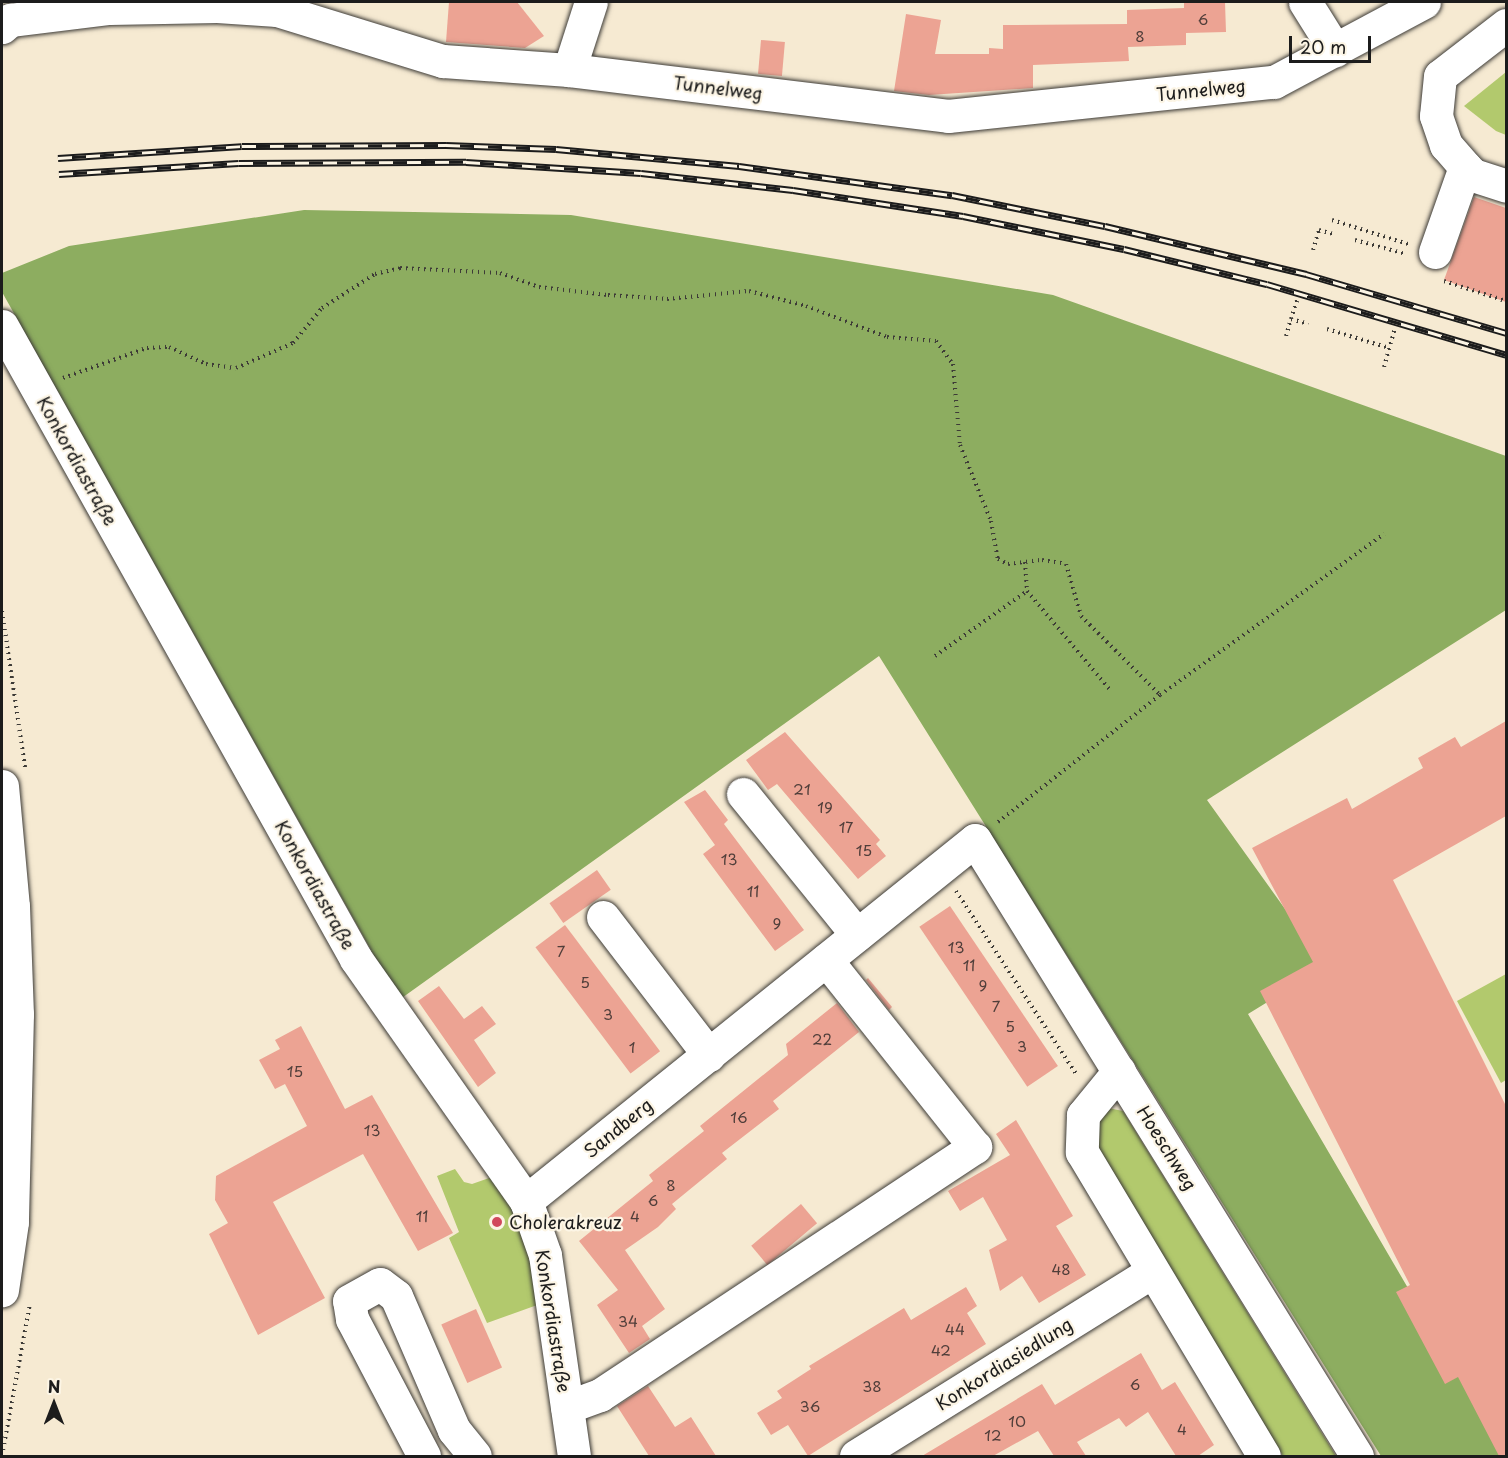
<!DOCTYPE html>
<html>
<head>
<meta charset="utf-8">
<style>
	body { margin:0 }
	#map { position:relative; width:1508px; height:1458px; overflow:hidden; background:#f6ead2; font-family:"Playpen Sans",sans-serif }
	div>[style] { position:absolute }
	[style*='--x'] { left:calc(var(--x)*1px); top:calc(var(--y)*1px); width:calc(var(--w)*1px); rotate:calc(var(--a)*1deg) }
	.green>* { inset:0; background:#b2c96d }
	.forest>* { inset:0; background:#8dad60 }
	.building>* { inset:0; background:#eca393; transform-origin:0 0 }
	.path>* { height:4px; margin-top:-2px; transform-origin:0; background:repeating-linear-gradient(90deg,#3d3b37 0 1.5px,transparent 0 6px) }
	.roads { filter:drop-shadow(0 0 2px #3d3b37) drop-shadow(0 0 2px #3d3b37) }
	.minor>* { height:33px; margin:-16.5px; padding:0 16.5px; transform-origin:16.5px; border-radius:16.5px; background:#fff }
	.major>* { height:33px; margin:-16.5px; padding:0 16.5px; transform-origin:16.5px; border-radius:16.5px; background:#fff }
	.rail>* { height:7px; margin-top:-3.5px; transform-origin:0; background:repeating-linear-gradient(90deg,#fcf5e5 0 14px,#1c1c1c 0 28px); box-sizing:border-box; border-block:2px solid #1c1c1c }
	.dots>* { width:16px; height:16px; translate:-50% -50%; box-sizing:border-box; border:3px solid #fcf5e5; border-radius:50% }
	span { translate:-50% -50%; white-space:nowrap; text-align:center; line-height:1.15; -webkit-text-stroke:4.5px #fcf5e5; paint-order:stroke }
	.number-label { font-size:15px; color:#503e3a }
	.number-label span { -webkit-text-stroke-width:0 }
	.street-label { font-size:18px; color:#1c1c1c }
	.poi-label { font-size:18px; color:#1c1c1c }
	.left { translate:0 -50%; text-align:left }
	.frame { position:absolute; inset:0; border:3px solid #1c1c1c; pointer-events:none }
	.north { position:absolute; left:24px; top:1374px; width:60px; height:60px; -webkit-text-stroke:4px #fcf5e5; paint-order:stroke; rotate:0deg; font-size:16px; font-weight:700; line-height:24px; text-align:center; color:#1c1c1c }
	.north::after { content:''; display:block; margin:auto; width:21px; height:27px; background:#1c1c1c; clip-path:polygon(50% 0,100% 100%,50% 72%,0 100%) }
	.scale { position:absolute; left:1289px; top:36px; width:82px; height:27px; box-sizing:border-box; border:3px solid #1c1c1c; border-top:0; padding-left:8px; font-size:18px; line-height:21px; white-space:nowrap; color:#1c1c1c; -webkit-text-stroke:4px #fcf5e5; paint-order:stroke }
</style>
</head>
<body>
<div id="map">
	<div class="green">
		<i style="clip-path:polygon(1506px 72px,1506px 135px,1496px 131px,1464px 106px)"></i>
		<i style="clip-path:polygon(1506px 974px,1506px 1080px,1501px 1083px,1457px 1001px)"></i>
		<i style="clip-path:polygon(1108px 1108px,1123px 1111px,1336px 1456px,1283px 1456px,1097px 1159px,1093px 1130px)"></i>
		<i style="clip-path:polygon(455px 1169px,464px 1182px,472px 1184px,492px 1177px,510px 1205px,528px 1248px,540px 1304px,487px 1323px,449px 1238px,459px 1232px,437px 1176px)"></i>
	</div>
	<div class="forest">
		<i style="clip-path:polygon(304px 210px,571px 215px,1053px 295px,1506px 456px,1506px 610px,1207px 800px,1326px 966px,1248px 1014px,1506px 1456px,1381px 1456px,879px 656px,399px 1000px,2px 292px,2px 273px,69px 246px)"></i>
	</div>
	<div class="building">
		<i style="clip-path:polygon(449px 2px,517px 2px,544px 36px,525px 48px,446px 42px)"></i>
		<i style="clip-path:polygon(1184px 2px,1225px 2px,1226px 32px,1186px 33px,1186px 45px,1128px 47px,1129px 61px,1033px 65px,1033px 88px,929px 95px,894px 91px,906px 14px,941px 20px,935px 54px,989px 54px,989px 48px,1003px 49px,1003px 25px,1127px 24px,1127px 10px,1184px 8px)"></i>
		<i style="left:761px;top:40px;width:24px;height:34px;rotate:5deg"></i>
		<i style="clip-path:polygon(1474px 197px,1506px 208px,1506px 302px,1444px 280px)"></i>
		<i style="clip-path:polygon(1506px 721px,1506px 816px,1393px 880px,1506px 1106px,1506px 1456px,1499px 1456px,1458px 1377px,1445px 1384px,1396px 1292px,1410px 1285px,1260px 991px,1313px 962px,1252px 848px,1347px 798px,1352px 809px,1423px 768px,1418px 758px,1455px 737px,1461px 747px)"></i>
		<i style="clip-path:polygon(785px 732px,880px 840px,876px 844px,886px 856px,858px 879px,777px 784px,768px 790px,746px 760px)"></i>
		<i style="clip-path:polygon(705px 790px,728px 820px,724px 824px,804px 930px,775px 951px,703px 854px,715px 845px,684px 802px)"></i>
		<i style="left:597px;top:870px;width:24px;height:58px;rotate:55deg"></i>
		<i style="left:950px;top:906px;width:193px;height:37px;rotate:56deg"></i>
		<i style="left:565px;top:925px;width:158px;height:37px;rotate:53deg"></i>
		<i style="clip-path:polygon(868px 978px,892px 1007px,889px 1010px,866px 980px)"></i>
		<i style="clip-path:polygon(439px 986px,464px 1019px,482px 1006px,496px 1024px,474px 1040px,496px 1073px,478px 1087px,418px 1001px)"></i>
		<i style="clip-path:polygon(837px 1003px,859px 1032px,773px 1101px,779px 1109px,722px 1153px,727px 1159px,672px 1204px,676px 1209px,658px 1227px,625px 1250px,665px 1309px,642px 1326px,650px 1339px,629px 1353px,597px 1305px,618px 1290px,579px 1241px,653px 1181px,649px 1175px,704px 1131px,700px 1126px,788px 1055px,786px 1044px)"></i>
		<i style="clip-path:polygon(301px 1026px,345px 1109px,372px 1095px,453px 1233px,418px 1251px,363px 1154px,273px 1202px,325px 1298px,258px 1335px,209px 1234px,228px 1223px,215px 1200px,216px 1176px,307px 1126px,285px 1084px,275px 1089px,259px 1060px,280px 1049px,275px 1040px)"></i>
		<i style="clip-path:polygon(1016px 1120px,1073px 1216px,1056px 1226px,1086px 1275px,1039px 1303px,1022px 1276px,1000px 1291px,989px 1250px,1007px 1240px,983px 1197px,960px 1211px,948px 1191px,1010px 1155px,996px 1134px)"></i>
		<i style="left:801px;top:1204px;width:25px;height:65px;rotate:50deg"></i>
		<i style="clip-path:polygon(966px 1287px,977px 1306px,967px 1313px,986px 1344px,808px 1456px,788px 1425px,771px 1435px,757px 1413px,782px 1398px,777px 1391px,811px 1369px,809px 1366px,904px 1308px,911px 1320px)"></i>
		<i style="left:476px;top:1309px;width:64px;height:38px;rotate:66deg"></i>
		<i style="clip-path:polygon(1141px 1353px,1162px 1390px,1175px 1382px,1214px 1445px,1198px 1456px,1176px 1456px,1148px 1412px,1126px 1427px,1119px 1418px,1077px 1442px,1086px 1456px,1054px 1456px,1038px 1431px,993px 1456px,922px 1456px,1042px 1384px,1055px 1405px)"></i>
		<i style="clip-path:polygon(648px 1386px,675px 1427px,691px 1417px,716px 1456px,649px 1456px,617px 1406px)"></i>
	</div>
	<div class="path">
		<i style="--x:1332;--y:220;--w:80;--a:17.5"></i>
		<i style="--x:1355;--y:240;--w:53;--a:15.4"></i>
		<i style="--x:1313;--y:250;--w:21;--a:-73"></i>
		<i style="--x:1319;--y:230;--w:15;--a:16"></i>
		<i style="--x:1444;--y:281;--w:65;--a:17.9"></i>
		<i style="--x:1291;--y:319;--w:20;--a:-72"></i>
		<i style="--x:1327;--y:329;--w:65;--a:17"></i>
		<i style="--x:1286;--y:336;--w:18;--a:-74"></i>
		<i style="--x:1291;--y:319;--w:18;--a:16"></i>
		<i style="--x:1384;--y:367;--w:41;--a:-74.2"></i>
		<i style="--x:63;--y:378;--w:89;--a:-19.7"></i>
		<i style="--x:147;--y:348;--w:22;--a:-3"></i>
		<i style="--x:169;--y:347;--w:41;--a:24.7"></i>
		<i style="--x:206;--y:364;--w:30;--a:8"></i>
		<i style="--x:236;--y:368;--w:62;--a:-23.7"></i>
		<i style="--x:293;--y:343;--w:45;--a:-50.4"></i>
		<i style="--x:322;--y:308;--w:63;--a:-32.7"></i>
		<i style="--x:375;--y:274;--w:26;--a:-13"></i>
		<i style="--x:400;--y:268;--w:100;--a:2.9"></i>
		<i style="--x:500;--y:273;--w:41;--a:19.7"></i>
		<i style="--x:539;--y:287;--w:69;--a:6.6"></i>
		<i style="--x:608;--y:295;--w:59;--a:3.9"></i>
		<i style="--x:667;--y:299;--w:82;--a:-5.6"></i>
		<i style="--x:749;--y:291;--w:59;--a:14.7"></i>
		<i style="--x:806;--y:306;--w:87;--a:20.9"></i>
		<i style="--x:887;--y:337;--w:49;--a:4.7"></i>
		<i style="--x:936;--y:341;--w:29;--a:54"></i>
		<i style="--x:953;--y:364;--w:81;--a:85.1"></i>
		<i style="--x:960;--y:445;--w:82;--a:67.8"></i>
		<i style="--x:991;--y:521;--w:39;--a:80"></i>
		<i style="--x:998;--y:559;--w:11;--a:27"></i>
		<i style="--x:1008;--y:564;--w:34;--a:-7"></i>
		<i style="--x:1042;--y:560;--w:24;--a:9"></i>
		<i style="--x:1066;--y:564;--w:54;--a:73.9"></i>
		<i style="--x:1081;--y:616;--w:112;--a:45"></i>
		<i style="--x:1025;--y:562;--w:29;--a:86"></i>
		<i style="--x:1027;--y:591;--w:129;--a:50"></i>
		<i style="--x:2;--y:611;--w:158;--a:81.6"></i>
		<i style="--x:935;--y:656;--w:113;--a:-35.2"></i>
		<i style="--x:998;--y:822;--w:206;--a:-38.1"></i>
		<i style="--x:1160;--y:695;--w:276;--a:-35.7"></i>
		<i style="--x:956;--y:891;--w:220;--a:56.7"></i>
		<i style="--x:2;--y:1456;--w:155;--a:-79.6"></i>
	</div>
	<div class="roads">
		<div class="minor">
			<i style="--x:1305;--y:2;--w:57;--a:58"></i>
			<i style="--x:1506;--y:25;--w:83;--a:142.3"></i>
			<i style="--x:1440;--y:76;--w:40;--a:95.7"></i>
			<i style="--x:1436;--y:116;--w:31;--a:71"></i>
			<i style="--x:1446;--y:145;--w:29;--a:49"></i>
			<i style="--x:1465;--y:167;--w:11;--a:45"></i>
			<i style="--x:1473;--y:175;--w:35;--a:18"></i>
			<i style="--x:2;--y:27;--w:11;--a:-41"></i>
			<i style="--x:10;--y:20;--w:100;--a:-6.9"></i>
			<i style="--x:109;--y:8;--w:108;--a:-1.1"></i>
			<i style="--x:217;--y:6;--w:60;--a:3.8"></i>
			<i style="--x:277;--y:10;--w:174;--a:17.1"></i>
			<i style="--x:443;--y:61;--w:126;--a:4.1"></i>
			<i style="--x:569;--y:70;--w:382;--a:6.9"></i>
			<i style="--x:948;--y:116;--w:328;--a:-6"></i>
			<i style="--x:1274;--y:82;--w:170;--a:-28.1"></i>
			<i style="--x:569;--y:70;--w:71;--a:-72.1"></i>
			<i style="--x:1435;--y:252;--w:90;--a:-70.6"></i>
			<i style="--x:2;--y:326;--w:725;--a:60.78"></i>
			<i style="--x:356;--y:959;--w:296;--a:54.9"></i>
			<i style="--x:526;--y:1201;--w:57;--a:70.6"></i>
			<i style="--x:545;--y:1255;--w:203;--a:81.8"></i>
			<i style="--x:743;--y:794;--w:181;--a:51"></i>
			<i style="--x:603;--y:917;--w:174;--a:52.5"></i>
			<i style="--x:1119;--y:1071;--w:57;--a:129.3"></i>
			<i style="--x:1083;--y:1115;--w:37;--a:92"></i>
			<i style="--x:1082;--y:1152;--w:354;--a:59.1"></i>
			<i style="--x:526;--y:1201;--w:576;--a:-38.8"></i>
			<i style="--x:975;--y:840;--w:725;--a:58.2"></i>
			<i style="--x:567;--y:1407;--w:35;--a:-20"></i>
			<i style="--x:600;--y:1395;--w:450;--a:-33.5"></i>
			<i style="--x:975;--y:1147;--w:239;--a:-128.5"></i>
			<i style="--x:424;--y:1456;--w:155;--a:-117.7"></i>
			<i style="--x:352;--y:1319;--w:18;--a:-99"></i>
			<i style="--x:349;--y:1301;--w:35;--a:-29"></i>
			<i style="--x:380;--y:1284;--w:20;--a:37"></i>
			<i style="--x:396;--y:1296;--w:146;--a:66.6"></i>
			<i style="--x:454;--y:1430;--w:33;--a:51"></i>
			<i style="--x:856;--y:1456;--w:349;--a:-31.9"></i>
		</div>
		<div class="major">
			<i style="--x:2;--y:786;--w:121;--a:84.8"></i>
			<i style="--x:13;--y:906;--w:108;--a:87.9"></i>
			<i style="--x:17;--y:1014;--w:208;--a:91.4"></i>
			<i style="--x:12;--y:1222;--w:69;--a:98.4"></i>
		</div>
	</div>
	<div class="rail">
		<i style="--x:58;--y:158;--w:184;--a:-3.7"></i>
		<i style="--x:242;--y:146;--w:204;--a:-0.3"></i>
		<i style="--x:446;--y:145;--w:110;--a:2.1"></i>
		<i style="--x:556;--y:149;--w:184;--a:5.3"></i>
		<i style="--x:739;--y:166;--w:215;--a:7.8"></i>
		<i style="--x:952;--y:195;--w:156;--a:11.5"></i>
		<i style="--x:1105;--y:226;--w:207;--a:13.4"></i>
		<i style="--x:1306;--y:274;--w:209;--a:16.4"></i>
		<i style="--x:59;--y:174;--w:180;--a:-3.5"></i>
		<i style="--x:239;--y:163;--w:227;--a:-0.3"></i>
		<i style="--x:466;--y:162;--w:175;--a:3.6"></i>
		<i style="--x:641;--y:173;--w:153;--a:6.4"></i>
		<i style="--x:793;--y:190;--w:172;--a:8.7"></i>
		<i style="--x:963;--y:216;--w:164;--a:11.6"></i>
		<i style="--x:1124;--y:249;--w:147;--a:13.8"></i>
		<i style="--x:1267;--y:284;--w:249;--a:16.5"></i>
	</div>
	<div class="dots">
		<i style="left:497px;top:1222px;background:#d1495b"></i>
	</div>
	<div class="number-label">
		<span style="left:1203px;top:19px">6</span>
		<span style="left:1140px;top:36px">8</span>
		<span style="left:802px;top:789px">21</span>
		<span style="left:825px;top:807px">19</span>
		<span style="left:846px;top:827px">17</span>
		<span style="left:864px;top:850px">15</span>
		<span style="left:729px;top:859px">13</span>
		<span style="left:753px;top:891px">11</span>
		<span style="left:777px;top:923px">9</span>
		<span style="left:956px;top:947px">13</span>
		<span style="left:561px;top:951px">7</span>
		<span style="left:969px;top:965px">11</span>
		<span style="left:585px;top:982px">5</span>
		<span style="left:983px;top:985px">9</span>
		<span style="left:996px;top:1006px">7</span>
		<span style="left:608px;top:1014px">3</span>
		<span style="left:1010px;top:1026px">5</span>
		<span style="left:822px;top:1039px">22</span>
		<span style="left:1022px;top:1046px">3</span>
		<span style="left:632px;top:1047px">1</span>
		<span style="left:295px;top:1071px">15</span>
		<span style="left:739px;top:1117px">16</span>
		<span style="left:372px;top:1130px">13</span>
		<span style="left:671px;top:1185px">8</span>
		<span style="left:653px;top:1200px">6</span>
		<span style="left:422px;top:1216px">11</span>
		<span style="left:635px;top:1216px">4</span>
		<span style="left:1061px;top:1269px">48</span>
		<span style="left:628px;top:1321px">34</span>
		<span style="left:955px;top:1329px">44</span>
		<span style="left:941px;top:1350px">42</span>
		<span style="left:1135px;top:1384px">6</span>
		<span style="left:872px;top:1386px">38</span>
		<span style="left:810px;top:1406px">36</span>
		<span style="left:1017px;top:1421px">10</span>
		<span style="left:1182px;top:1429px">4</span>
		<span style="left:993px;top:1435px">12</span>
	</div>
	<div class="street-label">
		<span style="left:718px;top:88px;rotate:7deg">Tunnelweg</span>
		<span style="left:1201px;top:90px;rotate:-6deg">Tunnelweg</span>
		<span style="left:77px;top:461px;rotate:61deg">Konkordiastraße</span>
		<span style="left:315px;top:885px;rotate:61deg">Konkordiastraße</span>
		<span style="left:618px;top:1128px;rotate:-39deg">Sandberg</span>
		<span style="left:1167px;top:1148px;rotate:58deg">Hoeschweg</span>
		<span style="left:553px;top:1321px;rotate:81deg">Konkordiastraße</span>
		<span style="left:1004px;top:1364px;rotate:-32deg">Konkordiasiedlung</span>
	</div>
	<div class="poi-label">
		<span class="left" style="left:509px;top:1222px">Cholerakreuz</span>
	</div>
	<div class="frame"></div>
	<div class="north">N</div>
	<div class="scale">20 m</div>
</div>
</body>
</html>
